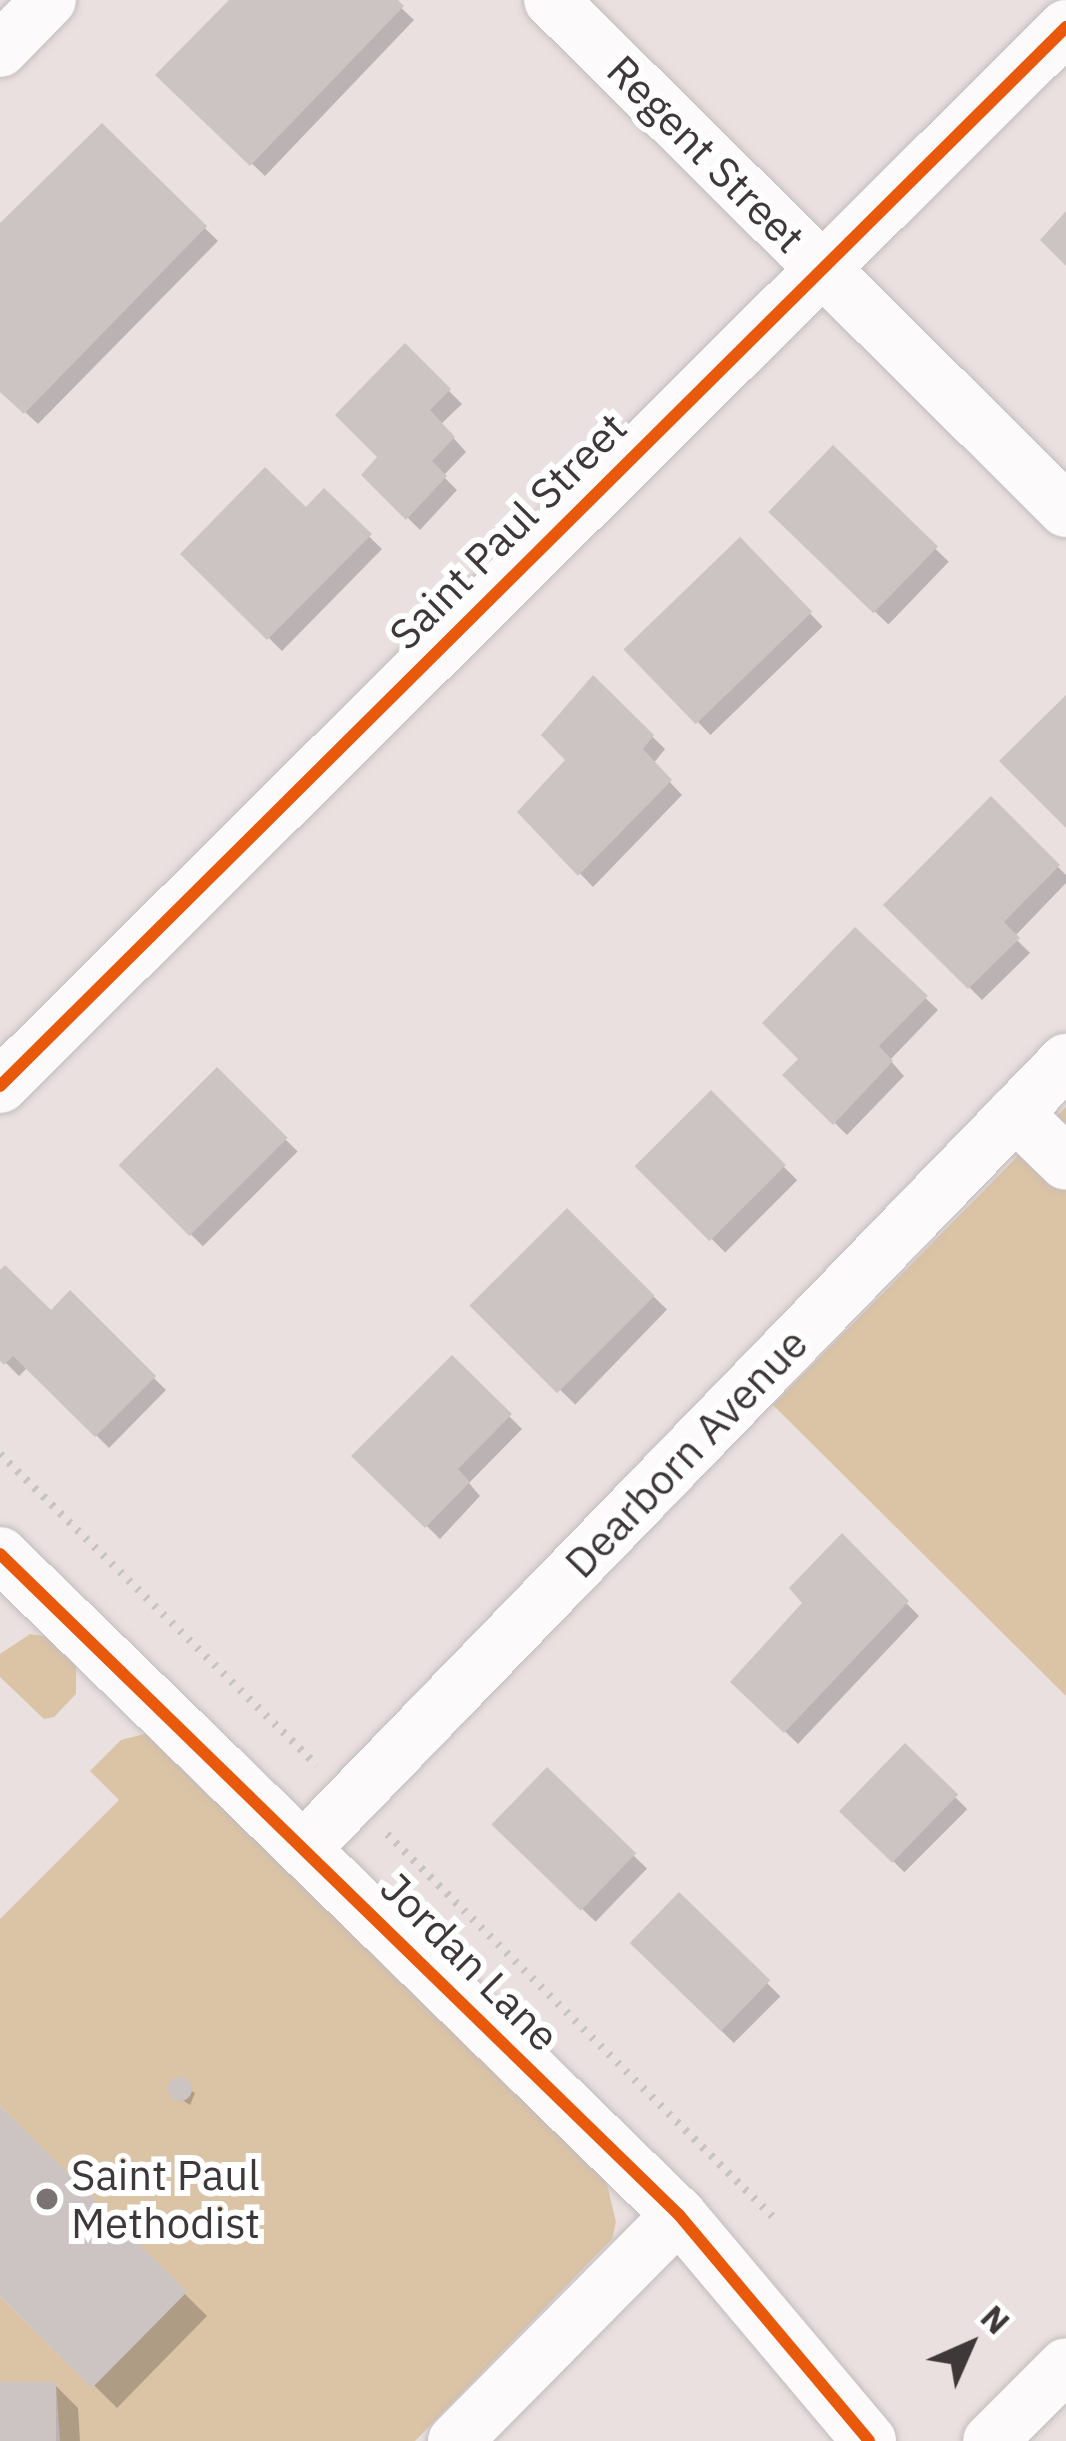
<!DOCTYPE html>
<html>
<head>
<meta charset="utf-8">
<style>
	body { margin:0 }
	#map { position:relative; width:1066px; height:2441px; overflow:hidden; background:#eae0e0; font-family:"IBM Plex Sans",sans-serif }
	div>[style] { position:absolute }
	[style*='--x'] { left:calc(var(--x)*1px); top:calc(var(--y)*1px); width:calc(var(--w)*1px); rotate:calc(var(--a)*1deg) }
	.green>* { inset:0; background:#dbc4a5 }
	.shadow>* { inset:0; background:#0003; transform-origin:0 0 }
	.building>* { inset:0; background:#cbc4c2; transform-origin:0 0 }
	.round { border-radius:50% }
	.path>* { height:8px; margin-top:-4px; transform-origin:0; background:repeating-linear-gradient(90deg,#c6c4c4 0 3px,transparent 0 12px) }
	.roads { filter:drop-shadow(0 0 3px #c4bcbc) drop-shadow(0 0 3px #c4bcbc) }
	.minor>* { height:54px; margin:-27px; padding:0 27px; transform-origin:27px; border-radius:27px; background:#fcfafa }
	.cycleway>* { height:12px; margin:-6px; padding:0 6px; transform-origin:6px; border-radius:6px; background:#e8590c }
	.dots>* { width:33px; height:33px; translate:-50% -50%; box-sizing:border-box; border:6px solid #fff; border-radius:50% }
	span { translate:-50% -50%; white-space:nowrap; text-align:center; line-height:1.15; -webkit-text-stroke:12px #fff; paint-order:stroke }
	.street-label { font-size:42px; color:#3f3839 }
	.poi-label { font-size:42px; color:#3f3839 }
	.left { translate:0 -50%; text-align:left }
	.north { position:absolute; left:910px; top:2285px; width:120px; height:120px; -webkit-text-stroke:9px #fff; paint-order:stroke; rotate:45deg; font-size:33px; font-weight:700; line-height:48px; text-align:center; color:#3f3839 }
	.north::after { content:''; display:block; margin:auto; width:42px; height:54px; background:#3f3839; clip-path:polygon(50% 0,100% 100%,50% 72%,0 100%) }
</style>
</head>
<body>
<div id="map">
	<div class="green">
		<i style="clip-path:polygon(1066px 1107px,1066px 1696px,773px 1405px)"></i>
		<i style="clip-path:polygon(30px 1634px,50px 1637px,76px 1663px,76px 1694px,54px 1717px,44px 1719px,0 1677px,0 1654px)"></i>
		<i style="clip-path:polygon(144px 1734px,157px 1739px,605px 2176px,616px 2222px,612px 2239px,415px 2441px,60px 2441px,56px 2383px,0 2382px,0 2296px,92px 2387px,186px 2292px,0 2106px,0 1919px,119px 1800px,90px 1771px,121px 1740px)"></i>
	</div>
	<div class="shadow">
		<i style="clip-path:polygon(233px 0,393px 0,414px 20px,265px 176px,159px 75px)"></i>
		<i style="clip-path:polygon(102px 127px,218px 241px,38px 424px,0 389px,0 227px)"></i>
		<i style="clip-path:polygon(405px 347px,462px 404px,441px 424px,466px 452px,443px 476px,457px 490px,420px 530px,365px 475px,381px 457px)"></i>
		<i style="left:833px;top:450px;width:161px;height:87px;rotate:44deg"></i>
		<i style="clip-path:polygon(324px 493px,382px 549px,282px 651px,184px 554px,306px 511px)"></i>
		<i style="left:740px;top:541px;width:119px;height:156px;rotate:46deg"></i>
		<i style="clip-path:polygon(593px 679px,665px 749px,653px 764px,682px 795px,593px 887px,521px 812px,569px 760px)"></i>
		<i style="clip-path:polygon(991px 800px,1066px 875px,1066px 883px,1014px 937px,1030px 953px,982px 1000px,887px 905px)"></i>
		<i style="clip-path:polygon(855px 931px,938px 1010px,890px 1060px,904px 1076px,847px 1135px,786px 1075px,802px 1059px)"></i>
		<i style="left:217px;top:1071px;width:114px;height:134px;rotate:45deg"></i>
		<i style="left:711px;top:1094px;width:122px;height:102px;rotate:45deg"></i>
		<i style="left:567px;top:1213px;width:139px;height:132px;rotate:44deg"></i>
		<i style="clip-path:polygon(0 1274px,51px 1315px,70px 1295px,166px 1390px,109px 1448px,28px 1367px,19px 1376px,0 1357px)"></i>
		<i style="clip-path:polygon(452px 1359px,522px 1429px,469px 1483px,480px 1496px,440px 1539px,356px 1456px)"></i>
		<i style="clip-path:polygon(842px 1537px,919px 1616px,798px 1744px,734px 1682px,806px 1603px)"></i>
		<i style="left:905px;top:1747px;width:88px;height:89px;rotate:45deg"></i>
		<i style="left:547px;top:1772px;width:139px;height:74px;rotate:44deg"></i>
		<i style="left:680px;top:1896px;width:142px;height:66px;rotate:45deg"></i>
		<i style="clip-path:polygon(177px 2082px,195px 2093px,190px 2105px,172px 2093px)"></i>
		<i style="clip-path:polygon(0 2110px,207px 2316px,117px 2408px,0 2292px)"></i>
		<i style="clip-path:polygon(0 2385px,55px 2385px,78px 2408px,80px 2441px,0 2441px)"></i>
	</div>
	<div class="building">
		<i style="clip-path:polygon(229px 0,398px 0,404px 6px,250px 166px,155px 75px)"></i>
		<i style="clip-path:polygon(102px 123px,207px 226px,24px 414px,0 392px,0 223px)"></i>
		<i style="clip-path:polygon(1066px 211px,1066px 266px,1040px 240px)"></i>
		<i style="clip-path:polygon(405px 343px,451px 389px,430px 410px,455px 437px,432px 461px,447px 476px,406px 520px,361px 475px,377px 457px,335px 415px)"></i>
		<i style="left:833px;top:445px;width:146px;height:93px;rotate:44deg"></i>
		<i style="clip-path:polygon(265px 467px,306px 507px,324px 488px,372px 534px,267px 640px,180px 554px)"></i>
		<i style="left:740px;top:537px;width:104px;height:162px;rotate:46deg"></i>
		<i style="clip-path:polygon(593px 675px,654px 735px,643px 749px,672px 780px,578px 876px,517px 812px,565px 760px,541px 735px)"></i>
		<i style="clip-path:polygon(1066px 695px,1066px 828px,999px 761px)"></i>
		<i style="clip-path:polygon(991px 796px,1060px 865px,1004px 922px,1020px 938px,968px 989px,883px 905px)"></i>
		<i style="clip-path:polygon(855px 927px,928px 996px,879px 1046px,893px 1061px,833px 1125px,782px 1075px,798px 1059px,762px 1023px)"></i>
		<i style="left:217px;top:1067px;width:100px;height:139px;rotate:45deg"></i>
		<i style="left:711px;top:1090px;width:106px;height:108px;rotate:45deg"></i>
		<i style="left:567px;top:1208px;width:124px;height:138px;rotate:45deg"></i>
		<i style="clip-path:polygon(5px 1265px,51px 1310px,70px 1290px,156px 1376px,95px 1437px,13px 1356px,4px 1365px,0 1361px,0 1270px)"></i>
		<i style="clip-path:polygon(452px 1355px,512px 1414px,458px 1469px,470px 1482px,425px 1528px,351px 1456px)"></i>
		<i style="clip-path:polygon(842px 1533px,909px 1601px,784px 1733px,730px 1682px,802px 1603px,789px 1588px)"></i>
		<i style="left:905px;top:1743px;width:74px;height:95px;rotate:44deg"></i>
		<i style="left:547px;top:1767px;width:124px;height:80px;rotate:44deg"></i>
		<i style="left:679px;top:1892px;width:127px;height:71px;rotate:44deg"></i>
		<i class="round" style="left:168px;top:2077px;width:24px;height:24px"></i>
		<i style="clip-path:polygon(0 2106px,187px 2292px,92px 2388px,0 2296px)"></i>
		<i style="left:0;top:2382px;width:56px;height:59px"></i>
	</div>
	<div class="path">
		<i style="--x:0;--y:1454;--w:444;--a:44.5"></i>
		<i style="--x:387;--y:1834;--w:545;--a:44.78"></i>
	</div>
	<div class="roads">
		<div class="minor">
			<i style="--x:551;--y:0;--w:725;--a:44.72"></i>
			<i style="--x:0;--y:50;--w:70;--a:-45.6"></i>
			<i style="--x:0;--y:1086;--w:1503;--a:-44.81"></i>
			<i style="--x:1015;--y:1113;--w:71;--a:44.4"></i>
			<i style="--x:0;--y:1554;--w:948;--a:44.23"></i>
			<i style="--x:679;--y:2215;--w:295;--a:49.9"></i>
			<i style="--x:306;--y:1846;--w:1093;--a:-45.93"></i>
			<i style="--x:455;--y:2441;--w:318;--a:-45.3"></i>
			<i style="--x:990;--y:2441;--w:107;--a:-45"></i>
		</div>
	</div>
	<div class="cycleway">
		<i style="--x:0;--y:1086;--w:1503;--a:-44.81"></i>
		<i style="--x:0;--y:1554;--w:948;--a:44.23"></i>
		<i style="--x:679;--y:2215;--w:295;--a:49.9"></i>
	</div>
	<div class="dots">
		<i style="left:47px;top:2199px;background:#7b7373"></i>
	</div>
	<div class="street-label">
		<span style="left:706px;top:154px;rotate:45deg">Regent Street</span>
		<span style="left:508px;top:531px;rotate:-45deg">Saint Paul Street</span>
		<span style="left:686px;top:1453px;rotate:-46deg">Dearborn Avenue</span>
		<span style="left:470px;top:1962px;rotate:45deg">Jordan Lane</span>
	</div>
	<div class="poi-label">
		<span class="left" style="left:71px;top:2199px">Saint Paul<br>Methodist</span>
	</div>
	<div class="north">N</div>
</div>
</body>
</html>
